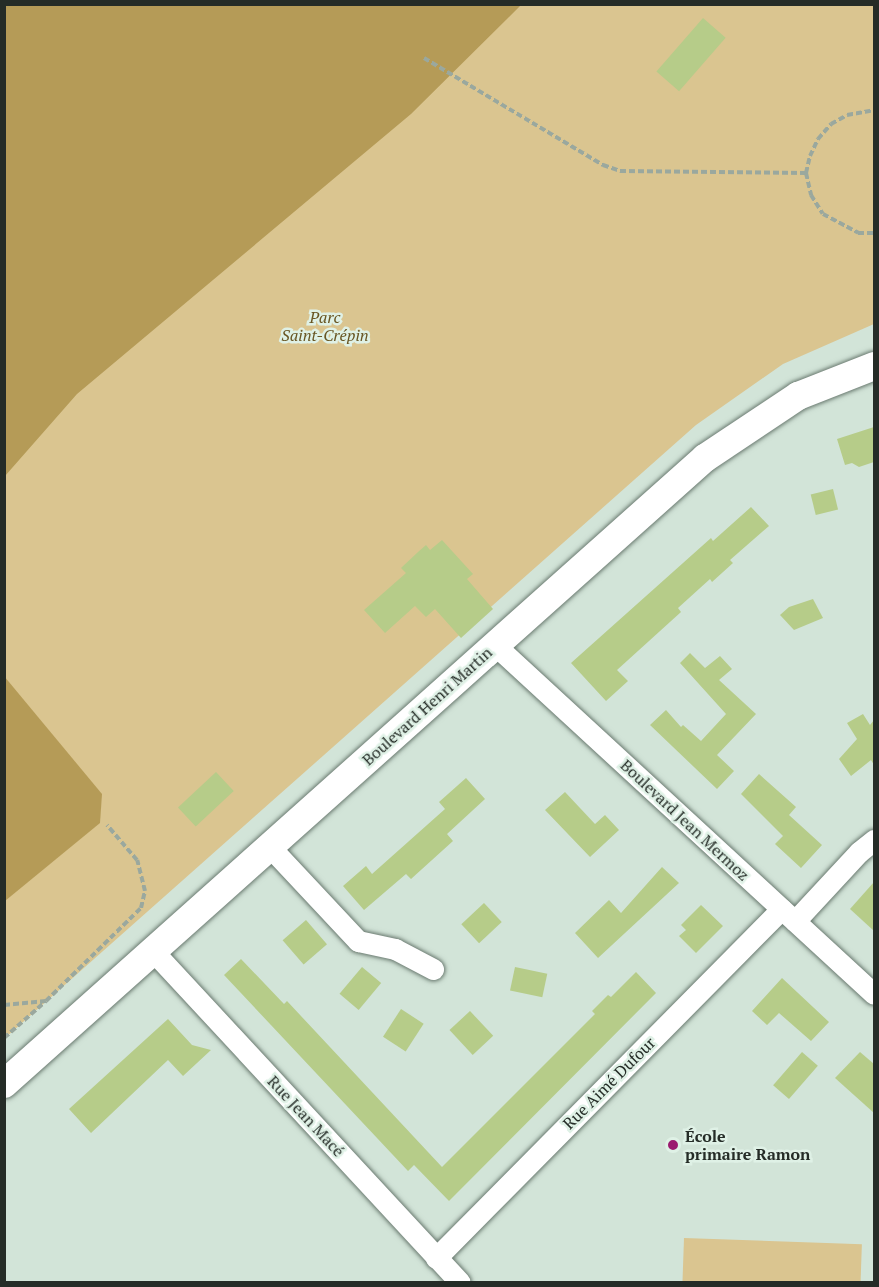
<!DOCTYPE html>
<html>
<head>
<meta charset="utf-8">
<style>
	body { margin:0 }
	#map { position:relative; width:879px; height:1287px; overflow:hidden; background:#d2e4d8; font-family:"PT Serif",serif }
	div>[style] { position:absolute }
	[style*='--x'] { left:calc(var(--x)*1px); top:calc(var(--y)*1px); width:calc(var(--w)*1px); rotate:calc(var(--a)*1deg) }
	.green>* { inset:0; background:#dac590; transform-origin:0 0 }
	.forest>* { inset:0; background:#b59b57 }
	.building>* { inset:0; background:#b6cc89; transform-origin:0 0 }
	.path>* { height:4px; margin-top:-2px; transform-origin:0; background:repeating-linear-gradient(90deg,#9aa89e 0 6px,transparent 0 9px) }
	.roads { filter:drop-shadow(0 0 2px #6a7a70) drop-shadow(0 0 2px #6a7a70) }
	.street>* { height:21px; margin:-10.5px; padding:0 10.5px; transform-origin:10.5px; border-radius:10.5px; background:#fff }
	.secondary>* { height:28px; margin:-14px; padding:0 14px; transform-origin:14px; border-radius:14px; background:#fff }
	.dots>* { width:16px; height:16px; translate:-50% -50%; box-sizing:border-box; border:3px solid #dff1e6; border-radius:50% }
	span { translate:-50% -50%; white-space:nowrap; text-align:center; line-height:1.15; -webkit-text-stroke:5px #dff1e6; paint-order:stroke }
	.park-label { font-size:16px; color:#685522; font-style:italic }
	.street-label { font-size:16px; color:#252c27 }
	.poi-label { font-size:16px; color:#252c27; font-weight:700 }
	.left { translate:0 -50%; text-align:left }
	.frame { position:absolute; inset:0; border:6px solid #252c27; pointer-events:none }
</style>
</head>
<body>
<div id="map">
	<div class="green">
		<i style="clip-path:polygon(5px 5px,874px 5px,874px 324px,783px 364px,696px 425px,5px 1038px)"></i>
		<i style="left:684px;top:1238px;width:178px;height:44px;rotate:2deg"></i>
	</div>
	<div class="forest">
		<i style="clip-path:polygon(5px 4px,521px 4px,521px 5px,411px 114px,77px 394px,5px 476px)"></i>
		<i style="clip-path:polygon(4px 676px,102px 794px,100px 823px,5px 901px)"></i>
	</div>
	<div class="building">
		<i style="left:703px;top:18px;width:30px;height:71px;rotate:41deg"></i>
		<i style="clip-path:polygon(874px 427px,874px 462px,859px 467px,852px 463px,845px 465px,837px 439px)"></i>
		<i style="left:833px;top:489px;width:21px;height:23px;rotate:76deg"></i>
		<i style="clip-path:polygon(751px 507px,769px 526px,730px 560px,733px 563px,712px 582px,710px 579px,678px 608px,681px 612px,617px 670px,628px 681px,606px 701px,571px 663px,711px 538px,713px 541px)"></i>
		<i style="clip-path:polygon(442px 540px,473px 574px,467px 579px,493px 609px,461px 638px,435px 609px,426px 617px,415px 606px,385px 633px,364px 610px,406px 573px,401px 568px,418px 552px,426px 545px,430px 550px)"></i>
		<i style="clip-path:polygon(813px 599px,823px 618px,794px 630px,780px 615px,789px 607px)"></i>
		<i style="clip-path:polygon(690px 653px,705px 668px,720px 656px,732px 669px,719px 680px,756px 714px,717px 755px,734px 771px,717px 789px,650px 725px,666px 710px,681px 727px,683px 725px,701px 741px,726px 714px,680px 663px)"></i>
		<i style="clip-path:polygon(863px 714px,870px 725px,874px 720px,874px 765px,871px 760px,851px 776px,839px 759px,857px 739px,847px 723px)"></i>
		<i style="left:216px;top:772px;width:26px;height:52px;rotate:47deg"></i>
		<i style="clip-path:polygon(759px 774px,796px 807px,789px 815px,822px 845px,801px 868px,775px 844px,783px 836px,741px 794px)"></i>
		<i style="clip-path:polygon(466px 778px,485px 799px,447px 834px,453px 841px,411px 879px,406px 874px,364px 910px,343px 886px,366px 866px,372px 874px,445px 809px,439px 802px)"></i>
		<i style="clip-path:polygon(565px 792px,595px 824px,605px 815px,619px 830px,590px 857px,545px 810px)"></i>
		<i style="clip-path:polygon(662px 867px,679px 883px,598px 958px,575px 933px,609px 900px,621px 913px)"></i>
		<i style="clip-path:polygon(874px 882px,874px 931px,850px 909px)"></i>
		<i style="left:484px;top:903px;width:26px;height:31px;rotate:47deg"></i>
		<i style="clip-path:polygon(701px 905px,723px 926px,696px 953px,679px 936px,686px 930px,681px 925px)"></i>
		<i style="left:306px;top:920px;width:32px;height:31px;rotate:49deg"></i>
		<i style="clip-path:polygon(241px 959px,284px 1004px,287px 1001px,442px 1167px,595px 1014px,592px 1011px,608px 995px,611px 997px,636px 972px,656px 993px,449px 1201px,414px 1165px,408px 1171px,224px 975px)"></i>
		<i style="left:362px;top:967px;width:25px;height:35px;rotate:40deg"></i>
		<i style="left:515px;top:967px;width:33px;height:24px;rotate:12deg"></i>
		<i style="clip-path:polygon(782px 978px,829px 1022px,811px 1041px,779px 1013px,767px 1025px,752px 1011px)"></i>
		<i style="left:401px;top:1009px;width:27px;height:33px;rotate:33deg"></i>
		<i style="left:470px;top:1011px;width:34px;height:28px;rotate:47deg"></i>
		<i style="clip-path:polygon(168px 1019px,192px 1045px,211px 1050px,183px 1076px,168px 1060px,91px 1133px,69px 1109px)"></i>
		<i style="left:802px;top:1052px;width:21px;height:44px;rotate:41deg"></i>
		<i style="clip-path:polygon(860px 1052px,874px 1064px,874px 1113px,835px 1078px)"></i>
	</div>
	<div class="path">
		<i style="--x:424;--y:58;--w:209;--a:30.9"></i>
		<i style="--x:603;--y:165;--w:18;--a:19"></i>
		<i style="--x:620;--y:171;--w:186;--a:0.6"></i>
		<i style="--x:806;--y:173;--w:23;--a:77"></i>
		<i style="--x:811;--y:195;--w:22;--a:58"></i>
		<i style="--x:823;--y:214;--w:40;--a:28"></i>
		<i style="--x:858;--y:233;--w:16;--a:0"></i>
		<i style="--x:806;--y:173;--w:17;--a:-77"></i>
		<i style="--x:810;--y:156;--w:19;--a:-65"></i>
		<i style="--x:818;--y:139;--w:20;--a:-49"></i>
		<i style="--x:831;--y:124;--w:18;--a:-29"></i>
		<i style="--x:847;--y:115;--w:27;--a:-10"></i>
		<i style="--x:4;--y:1005;--w:42;--a:-5.4"></i>
		<i style="--x:4;--y:1038;--w:56;--a:-41.4"></i>
		<i style="--x:46;--y:1001;--w:133;--a:-44.4"></i>
		<i style="--x:141;--y:908;--w:17;--a:-77"></i>
		<i style="--x:145;--y:891;--w:32;--a:-104"></i>
		<i style="--x:137;--y:860;--w:46;--a:-130.6"></i>
	</div>
	<div class="roads">
		<div class="street">
			<i style="--x:495;--y:645;--w:515;--a:42.64"></i>
			<i style="--x:270;--y:847;--w:129;--a:46.9"></i>
			<i style="--x:358;--y:941;--w:38;--a:12"></i>
			<i style="--x:395;--y:949;--w:43;--a:27.8"></i>
			<i style="--x:795;--y:921;--w:94;--a:-47.2"></i>
			<i style="--x:859;--y:852;--w:19;--a:-39"></i>
			<i style="--x:153;--y:951;--w:451;--a:47.2"></i>
			<i style="--x:436;--y:1258;--w:491;--a:-45.3"></i>
		</div>
		<div class="secondary">
			<i style="--x:4;--y:1084;--w:940;--a:-41.77"></i>
			<i style="--x:705;--y:458;--w:112;--a:-33.7"></i>
			<i style="--x:798;--y:396;--w:82;--a:-21.5"></i>
		</div>
	</div>
	<div class="dots">
		<i style="left:673px;top:1145px;background:#9b1a6f"></i>
	</div>
	<div class="park-label">
		<span style="left:325px;top:326px">Parc<br>Saint-Crépin</span>
	</div>
	<div class="street-label">
		<span style="left:427px;top:706px;rotate:-42deg">Boulevard Henri Martin</span>
		<span style="left:685px;top:820px;rotate:43deg">Boulevard Jean Mermoz</span>
		<span style="left:609px;top:1083px;rotate:-45deg">Rue Aimé Dufour</span>
		<span style="left:306px;top:1116px;rotate:47deg">Rue Jean Macé</span>
	</div>
	<div class="poi-label">
		<span class="left" style="left:685px;top:1145px">École<br>primaire Ramon</span>
	</div>
	<div class="frame"></div>
</div>
</body>
</html>
